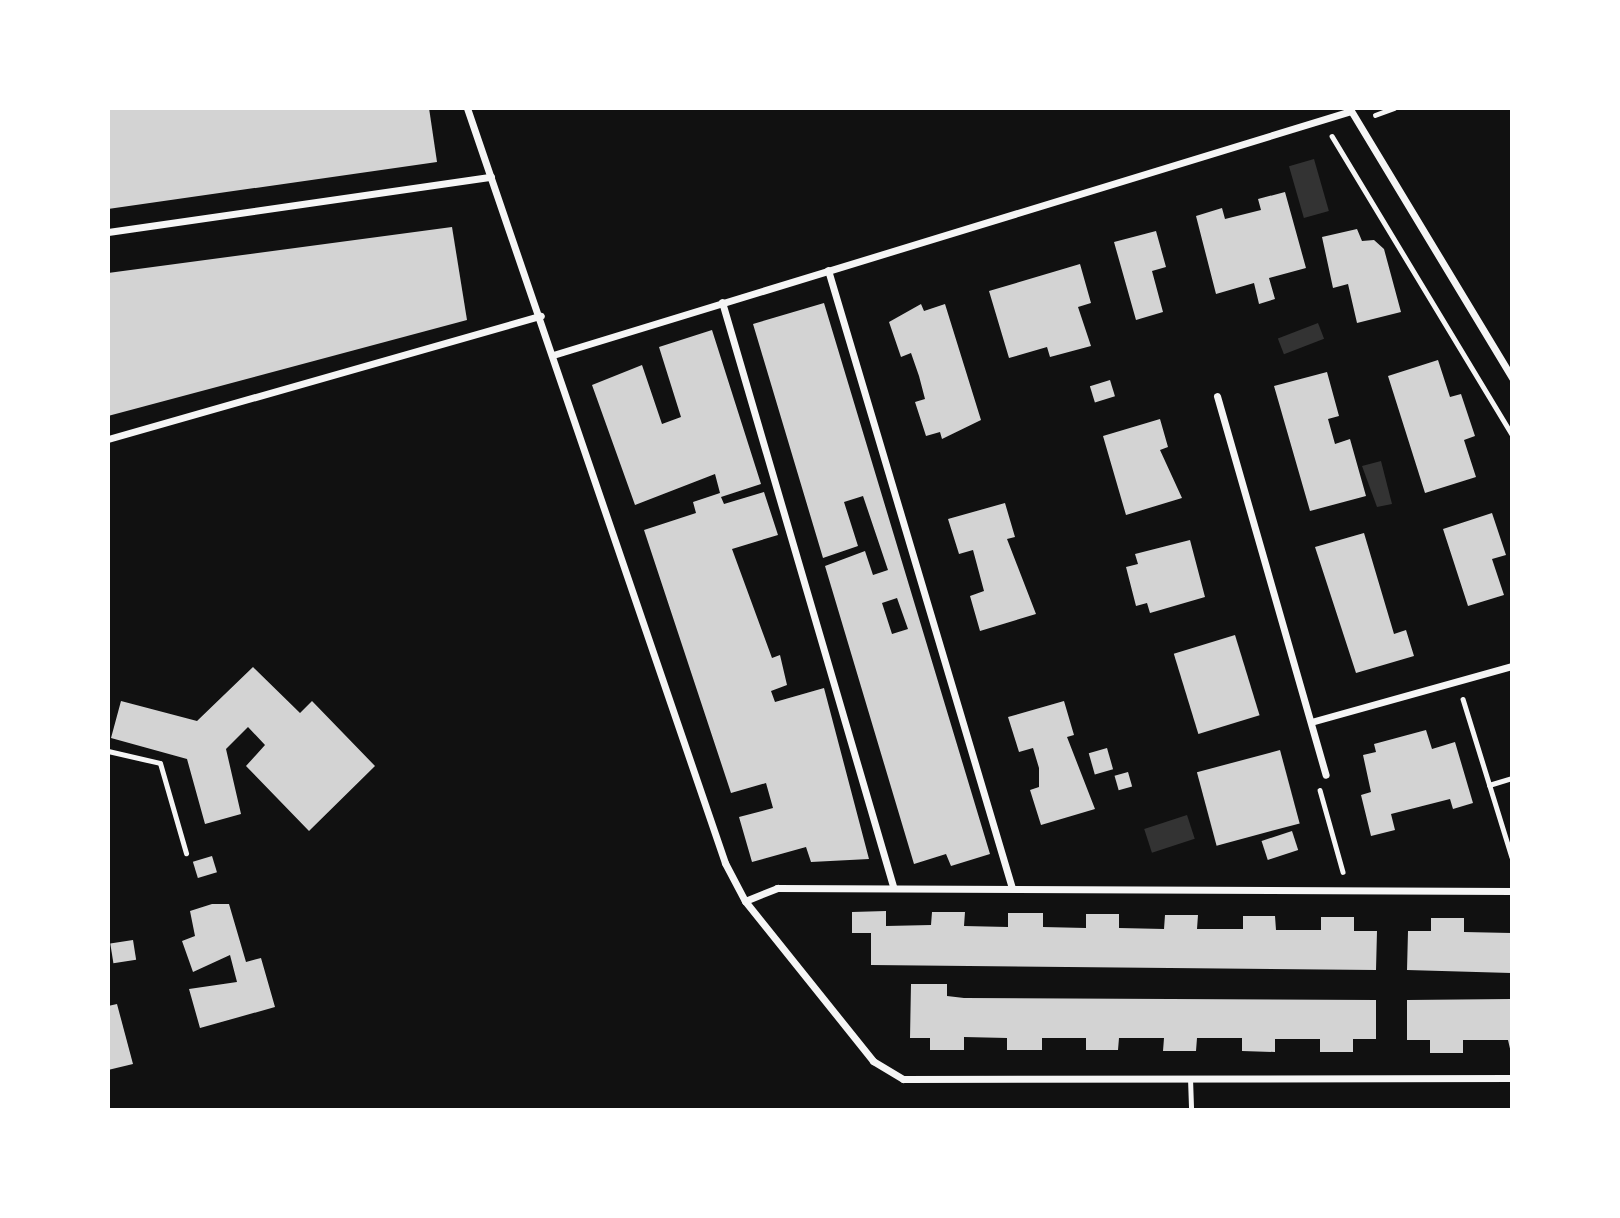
<!DOCTYPE html>
<html>
<head>
<meta charset="utf-8">
<style>
	body { margin:0 }
	#map { position:relative; width:1620px; height:1218px; overflow:hidden; background:#111; font-family:Arial,sans-serif }
	div>[style] { position:absolute }
	[style*='--x'] { left:calc(var(--x)*1px); top:calc(var(--y)*1px); width:calc(var(--w)*1px); rotate:calc(var(--a)*1deg) }
	.water>* { inset:0; background:#333; transform-origin:0 0 }
	.building>* { inset:0; background:#d3d3d3; transform-origin:0 0 }
	.path>* { height:4.5px; margin:-2.25px; padding:0 2.25px; transform-origin:2.25px; border-radius:2.25px; background:#f5f5f5 }
	.service>* { height:5px; margin:-2.5px; padding:0 2.5px; transform-origin:2.5px; border-radius:2.5px; background:#f5f5f5 }
	.minor>* { height:7px; margin:-3.5px; padding:0 3.5px; transform-origin:3.5px; border-radius:3.5px; background:#f5f5f5 }
	span { translate:-50% -50%; white-space:nowrap; text-align:center; line-height:1.15; -webkit-text-stroke:7px #fff; paint-order:stroke }
	.frame { position:absolute; inset:0; border:110px solid #fff; pointer-events:none }
</style>
</head>
<body>
<div id="map">
	<div class="water">
		<i style="left:1314px;top:159px;width:54px;height:26px;rotate:74deg"></i>
		<i style="left:1318px;top:323px;width:17px;height:43px;rotate:69deg"></i>
		<i style="clip-path:polygon(1381px 461px,1392px 504px,1377px 507px,1362px 466px)"></i>
		<i style="left:1187px;top:815px;width:25px;height:45px;rotate:72deg"></i>
	</div>
	<div class="building">
		<i style="clip-path:polygon(108px 108px,429px 108px,437px 162px,108px 209px)"></i>
		<i style="clip-path:polygon(1285px 192px,1306px 268px,1269px 278px,1275px 299px,1259px 304px,1254px 283px,1216px 294px,1196px 216px,1222px 208px,1225px 219px,1261px 210px,1258px 199px)"></i>
		<i style="clip-path:polygon(452px 227px,467px 320px,108px 416px,108px 273px)"></i>
		<i style="clip-path:polygon(1357px 229px,1362px 241px,1374px 240px,1384px 249px,1401px 312px,1357px 323px,1348px 284px,1333px 288px,1322px 237px)"></i>
		<i style="clip-path:polygon(1156px 231px,1166px 267px,1152px 271px,1163px 312px,1136px 320px,1114px 242px)"></i>
		<i style="clip-path:polygon(1080px 264px,1091px 303px,1078px 307px,1091px 346px,1050px 357px,1047px 347px,1009px 358px,989px 291px)"></i>
		<i style="clip-path:polygon(evenodd,824px 303px,990px 854px,951px 866px,946px 854px,914px 864px,825px 566px,865px 551px,873px 575px,888px 570px,863px 496px,844px 502px,858px 546px,823px 558px,753px 324px,824px 303px,897px 598px,908px 629px,892px 634px,882px 603px,897px 598px)"></i>
		<i style="clip-path:polygon(921px 304px,924px 311px,945px 304px,981px 420px,942px 439px,940px 432px,926px 436px,915px 402px,925px 399px,919px 376px,911px 353px,901px 357px,889px 322px)"></i>
		<i style="clip-path:polygon(712px 330px,761px 484px,721px 497px,724px 504px,764px 492px,778px 535px,732px 549px,772px 658px,780px 655px,787px 685px,771px 691px,775px 702px,824px 688px,869px 859px,811px 862px,806px 847px,752px 862px,739px 817px,773px 808px,766px 783px,731px 793px,644px 530px,696px 513px,693px 502px,720px 493px,715px 474px,635px 505px,592px 385px,642px 365px,662px 424px,681px 417px,659px 347px)"></i>
		<i style="clip-path:polygon(1438px 360px,1450px 397px,1461px 394px,1475px 436px,1464px 440px,1476px 477px,1425px 493px,1388px 376px)"></i>
		<i style="clip-path:polygon(1327px 372px,1339px 416px,1328px 419px,1335px 444px,1350px 439px,1366px 496px,1310px 511px,1274px 386px)"></i>
		<i style="left:1110px;top:380px;width:17px;height:21px;rotate:73deg"></i>
		<i style="clip-path:polygon(1160px 419px,1168px 447px,1160px 450px,1182px 498px,1126px 515px,1103px 436px)"></i>
		<i style="clip-path:polygon(1005px 503px,1015px 537px,1007px 539px,1036px 614px,980px 631px,970px 596px,984px 591px,973px 550px,959px 554px,948px 519px)"></i>
		<i style="clip-path:polygon(1492px 513px,1506px 555px,1492px 559px,1504px 595px,1468px 606px,1443px 529px)"></i>
		<i style="clip-path:polygon(1364px 533px,1394px 634px,1406px 630px,1414px 656px,1356px 673px,1315px 547px)"></i>
		<i style="clip-path:polygon(1190px 540px,1205px 597px,1150px 613px,1147px 603px,1136px 606px,1126px 567px,1138px 564px,1135px 554px)"></i>
		<i style="left:1235px;top:635px;width:84px;height:64px;rotate:73deg"></i>
		<i style="clip-path:polygon(253px 667px,300px 713px,312px 701px,375px 766px,309px 831px,246px 766px,265px 745px,248px 727px,226px 749px,241px 814px,205px 824px,187px 759px,111px 738px,121px 701px,197px 721px)"></i>
		<i style="clip-path:polygon(1064px 701px,1074px 735px,1067px 737px,1095px 809px,1041px 825px,1030px 790px,1039px 787px,1039px 768px,1033px 748px,1019px 752px,1008px 717px)"></i>
		<i style="clip-path:polygon(1426px 730px,1432px 749px,1455px 742px,1473px 803px,1453px 809px,1450px 799px,1391px 814px,1395px 830px,1371px 836px,1361px 795px,1371px 792px,1363px 755px,1376px 752px,1374px 744px)"></i>
		<i style="left:1107px;top:748px;width:22px;height:19px;rotate:74deg"></i>
		<i style="left:1280px;top:750px;width:76px;height:86px;rotate:75deg"></i>
		<i style="left:1128px;top:772px;width:15px;height:14px;rotate:74deg"></i>
		<i style="left:1292px;top:831px;width:20px;height:32px;rotate:72deg"></i>
		<i style="left:212px;top:856px;width:17px;height:20px;rotate:73deg"></i>
		<i style="clip-path:polygon(212px 904px,229px 904px,246px 962px,261px 958px,275px 1007px,200px 1028px,189px 989px,237px 982px,230px 955px,193px 972px,182px 941px,195px 936px,190px 911px)"></i>
		<i style="clip-path:polygon(886px 911px,886px 926px,931px 925px,932px 912px,965px 912px,964px 926px,1008px 927px,1008px 913px,1043px 913px,1043px 927px,1086px 928px,1086px 914px,1119px 914px,1119px 928px,1164px 929px,1165px 915px,1198px 915px,1197px 929px,1243px 929px,1243px 916px,1275px 916px,1276px 930px,1321px 930px,1321px 917px,1354px 917px,1354px 931px,1377px 931px,1376px 970px,871px 965px,871px 933px,852px 933px,852px 912px)"></i>
		<i style="clip-path:polygon(1431px 918px,1464px 918px,1464px 932px,1511px 933px,1511px 973px,1407px 970px,1408px 931px,1431px 931px)"></i>
		<i style="left:133px;top:940px;width:20px;height:23px;rotate:81deg"></i>
		<i style="clip-path:polygon(911px 984px,947px 984px,947px 996px,964px 998px,1376px 1000px,1376px 1039px,1353px 1039px,1353px 1052px,1320px 1052px,1320px 1039px,1275px 1039px,1275px 1052px,1242px 1051px,1242px 1038px,1197px 1038px,1196px 1051px,1163px 1051px,1164px 1038px,1119px 1038px,1118px 1050px,1086px 1050px,1086px 1038px,1042px 1038px,1042px 1050px,1007px 1050px,1007px 1038px,964px 1037px,964px 1050px,930px 1050px,930px 1038px,910px 1038px)"></i>
		<i style="clip-path:polygon(1511px 999px,1511px 1053px,1508px 1040px,1463px 1040px,1463px 1053px,1430px 1053px,1430px 1040px,1407px 1040px,1407px 1000px)"></i>
		<i style="clip-path:polygon(117px 1004px,133px 1064px,108px 1070px,108px 1006px)"></i>
	</div>
	<div class="path">
		<i style="--x:1375;--y:115;--w:20;--a:-20"></i>
		<i style="--x:1332;--y:136;--w:348;--a:58.9"></i>
		<i style="--x:1463;--y:699;--w:165;--a:72.8"></i>
		<i style="--x:1489;--y:785;--w:24;--a:-17"></i>
		<i style="--x:1320;--y:790;--w:85;--a:74.3"></i>
	</div>
	<div class="service">
		<i style="--x:108;--y:751;--w:53;--a:13"></i>
		<i style="--x:160;--y:763;--w:94;--a:73.9"></i>
		<i style="--x:1190;--y:1078;--w:32;--a:88"></i>
	</div>
	<div class="minor">
		<i style="--x:467;--y:108;--w:798;--a:71.13"></i>
		<i style="--x:725;--y:863;--w:43;--a:62.2"></i>
		<i style="--x:745;--y:901;--w:205;--a:51.3"></i>
		<i style="--x:873;--y:1061;--w:35;--a:31"></i>
		<i style="--x:903;--y:1079;--w:609;--a:-0.09"></i>
		<i style="--x:1350;--y:109;--w:314;--a:58.9"></i>
		<i style="--x:108;--y:232;--w:387;--a:-8.2"></i>
		<i style="--x:828;--y:270;--w:645;--a:73.42"></i>
		<i style="--x:722;--y:302;--w:609;--a:73.68"></i>
		<i style="--x:553;--y:355;--w:834;--a:-17"></i>
		<i style="--x:1217;--y:396;--w:394;--a:74"></i>
		<i style="--x:108;--y:439;--w:450;--a:-15.9"></i>
		<i style="--x:1311;--y:722;--w:209;--a:-15.6"></i>
		<i style="--x:745;--y:901;--w:35;--a:-22"></i>
		<i style="--x:777;--y:888;--w:735;--a:0.23"></i>
	</div>
	<div class="frame"></div>
</div>
</body>
</html>
